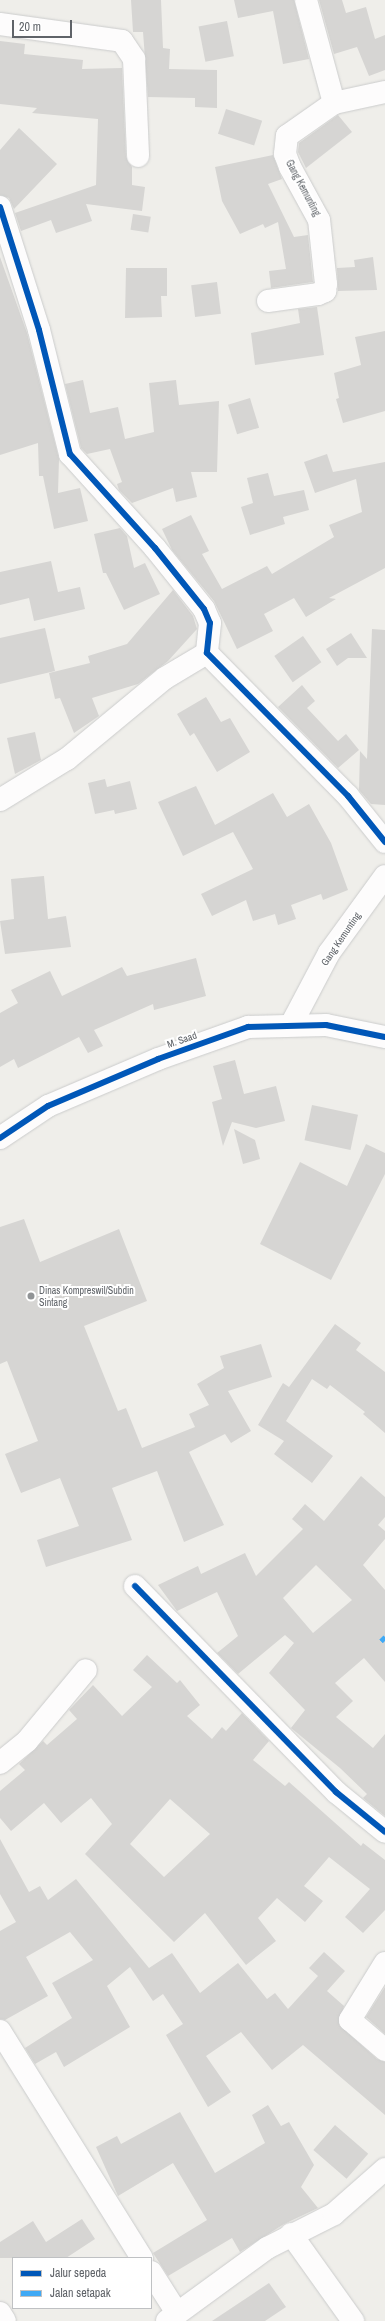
<!DOCTYPE html>
<html>
<head>
<meta charset="utf-8">
<style>
	body { margin:0 }
	#map { position:relative; width:385px; height:2321px; overflow:hidden; background:#efeeea; font-family:"Archivo Narrow",sans-serif }
	div>[style] { position:absolute }
	[style*='--x'] { left:calc(var(--x)*1px); top:calc(var(--y)*1px); width:calc(var(--w)*1px); rotate:calc(var(--a)*1deg) }
	.building>* { inset:0; background:#d6d5d3; transform-origin:0 0 }
	.roads { filter:drop-shadow(0 0 1px #cbcccc) drop-shadow(0 0 1px #cbcccc) }
	.minor>* { height:22px; margin:-11px; padding:0 11px; transform-origin:11px; border-radius:11px; background:#fdfcfc }
	.tertiary>* { height:22px; margin:-11px; padding:0 11px; transform-origin:11px; border-radius:11px; background:#fdfcfc }
	.quiet>* { height:5px; margin-top:-2.5px; transform-origin:0; background:repeating-linear-gradient(90deg,#3fa9f5 0 10px,transparent 0 15px) }
	.cycleway>* { height:6px; margin:-3px; padding:0 3px; transform-origin:3px; border-radius:3px; background:#0057b8 }
	.dots>* { width:11px; height:11px; translate:-50% -50%; box-sizing:border-box; border:2px solid #fff; border-radius:50% }
	span { translate:-50% -50%; white-space:nowrap; text-align:center; line-height:1.15; -webkit-text-stroke:4px #fff; paint-order:stroke }
	.street-label { font-size:10px; color:#5f6368 }
	.poi-label { font-size:10px; color:#5f6368 }
	.left { translate:0 -50%; text-align:left }
	.legend { position:absolute; left:12px; top:2257px; width:140px; height:52px; box-sizing:border-box; background:#fff; border:1px solid #bfc1c3; margin:0; padding:5px 7px; list-style:none; font-size:12px; color:#5f6368 }
	.legend li { display:flex; align-items:center; gap:8px; height:20px }
	.legend b { width:20px; border:1px solid #bfc1c3 }
	.scale { position:absolute; left:12px; top:20px; width:60px; height:18px; box-sizing:border-box; border:2px solid #5f6368; border-top:0; padding-left:5px; font-size:12px; line-height:14px; white-space:nowrap; color:#5f6368; -webkit-text-stroke:3px #fff; paint-order:stroke }
</style>
</head>
<body>
<div id="map">
	<div class="building">
		<i style="clip-path:polygon(131px 0,161px 0,163px 48px,170px 49px,169px 69px,217px 70px,217px 108px,195px 107px,195px 98px,148px 97px,143px 32px,133px 32px)"></i>
		<i style="clip-path:polygon(234px 0,294px 0,309px 59px,283px 64px,273px 11px,238px 18px)"></i>
		<i style="clip-path:polygon(319px 0,342px 0,346px 13px,366px 7px,375px 39px,385px 35px,385px 70px,369px 76px,357px 47px,334px 54px)"></i>
		<i style="left:227px;top:21px;width:36px;height:29px;rotate:79deg"></i>
		<i style="clip-path:polygon(0 41px,25px 44px,24px 54px,83px 60px,82px 69px,122px 68px,126px 157px,132px 167px,132px 185px,145px 187px,142px 211px,86px 204px,92px 221px,56px 233px,51px 220px,21px 231px,15px 213px,96px 185px,98px 119px,32px 113px,37px 108px,0 104px)"></i>
		<i style="left:226px;top:109px;width:38px;height:26px;rotate:18deg"></i>
		<i style="clip-path:polygon(338px 115px,352px 132px,306px 168px,298px 152px,299px 143px)"></i>
		<i style="clip-path:polygon(19px 128px,57px 164px,14px 209px,9px 198px,0 195px,0 150px)"></i>
		<i style="clip-path:polygon(273px 155px,282px 179px,268px 184px,294px 237px,308px 235px,313px 282px,271px 288px,269px 271px,286px 269px,278px 222px,265px 228px,263px 224px,240px 234px,222px 201px,215px 167px)"></i>
		<i style="left:133px;top:214px;width:18px;height:16px;rotate:9deg"></i>
		<i style="clip-path:polygon(0 257px,27px 333px,59px 459px,58px 493px,80px 488px,88px 521px,54px 529px,43px 476px,39px 476px,38px 443px,0 455px)"></i>
		<i style="clip-path:polygon(373px 257px,377px 290px,338px 291px,337px 268px,355px 267px,354px 260px)"></i>
		<i style="clip-path:polygon(126px 268px,167px 268px,167px 296px,161px 296px,162px 317px,125px 318px)"></i>
		<i style="left:217px;top:282px;width:32px;height:26px;rotate:83deg"></i>
		<i style="clip-path:polygon(317px 307px,324px 355px,255px 365px,251px 333px,300px 323px,298px 309px)"></i>
		<i style="clip-path:polygon(385px 331px,385px 411px,343px 423px,336px 399px,339px 398px,334px 373px,361px 365px,355px 337px)"></i>
		<i style="clip-path:polygon(83px 380px,90px 413px,118px 407px,125px 439px,154px 432px,149px 383px,176px 380px,179px 405px,219px 401px,217px 472px,191px 472px,197px 497px,176px 502px,173px 488px,132px 503px,119px 490px,117px 484px,122px 482px,110px 449px,87px 454px,81px 448px,65px 384px)"></i>
		<i style="left:250px;top:398px;width:31px;height:23px;rotate:73deg"></i>
		<i style="clip-path:polygon(327px 454px,333px 472px,385px 462px,385px 568px,329px 598px,336px 599px,306px 617px,294px 598px,264px 614px,273px 631px,237px 649px,214px 601px,172px 550px,162px 529px,191px 515px,209px 551px,202px 554px,222px 589px,267px 566px,272px 574px,334px 537px,329px 525px,362px 512px,356px 479px,315px 493px,304px 462px)"></i>
		<i style="clip-path:polygon(268px 473px,274px 496px,304px 490px,309px 510px,283px 517px,285px 524px,250px 535px,241px 507px,253px 503px,247px 478px)"></i>
		<i style="clip-path:polygon(120px 528px,127px 536px,134px 568px,145px 563px,160px 594px,124px 610px,106px 573px,103px 573px,94px 534px)"></i>
		<i style="clip-path:polygon(51px 561px,58px 592px,80px 587px,85px 609px,34px 621px,29px 598px,0 605px,0 572px)"></i>
		<i style="clip-path:polygon(173px 590px,193px 616px,197px 629px,168px 661px,138px 684px,92px 698px,99px 716px,74px 733px,60px 698px,55px 699px,49px 673px,90px 663px,88px 656px,127px 644px)"></i>
		<i style="clip-path:polygon(45px 628px,55px 671px,0 684px,0 638px)"></i>
		<i style="clip-path:polygon(372px 629px,385px 630px,385px 805px,371px 804px,359px 790px,360px 751px,367px 759px)"></i>
		<i style="clip-path:polygon(351px 633px,367px 658px,348px 658px,337px 666px,326px 649px)"></i>
		<i style="left:303px;top:636px;width:32px;height:35px;rotate:55deg"></i>
		<i style="clip-path:polygon(302px 685px,315px 701px,307px 708px,338px 741px,346px 734px,359px 750px,338px 768px,278px 707px)"></i>
		<i style="clip-path:polygon(206px 697px,221px 722px,230px 718px,250px 752px,217px 772px,194px 733px,190px 736px,177px 714px)"></i>
		<i style="clip-path:polygon(35px 732px,41px 760px,15px 774px,7px 738px)"></i>
		<i style="clip-path:polygon(105px 779px,107px 787px,130px 781px,137px 809px,115px 814px,114px 810px,95px 814px,88px 783px)"></i>
		<i style="clip-path:polygon(196px 786px,215px 825px,273px 793px,287px 817px,309px 804px,331px 843px,348px 890px,323px 900px,321px 894px,291px 905px,296px 919px,278px 925px,275px 914px,253px 921px,246px 900px,212px 916px,201px 894px,253px 869px,233px 832px,183px 856px,158px 802px)"></i>
		<i style="clip-path:polygon(44px 876px,48px 919px,66px 916px,71px 947px,5px 954px,0 921px,14px 919px,11px 879px)"></i>
		<i style="clip-path:polygon(196px 958px,206px 996px,154px 1010px,153px 1004px,94px 1030px,103px 1046px,88px 1053px,79px 1037px,18px 1068px,14px 1059px,0 1067px,0 1013px,18px 1003px,11px 990px,50px 971px,62px 996px,122px 967px,127px 976px)"></i>
		<i style="clip-path:polygon(235px 1060px,244px 1094px,276px 1086px,285px 1121px,256px 1128px,232px 1122px,223px 1146px,212px 1102px,222px 1099px,213px 1066px)"></i>
		<i style="left:312px;top:1105px;width:47px;height:36px;rotate:12deg"></i>
		<i style="clip-path:polygon(234px 1129px,255px 1140px,260px 1159px,243px 1164px)"></i>
		<i style="clip-path:polygon(366px 1144px,385px 1153px,385px 1174px,331px 1280px,260px 1244px,300px 1162px,347px 1186px)"></i>
		<i style="clip-path:polygon(24px 1219px,40px 1262px,119px 1229px,147px 1301px,84px 1326px,118px 1411px,126px 1408px,142px 1448px,195px 1427px,189px 1414px,209px 1405px,197px 1384px,224px 1368px,220px 1356px,261px 1344px,272px 1377px,228px 1391px,251px 1431px,231px 1443px,225px 1434px,189px 1452px,224px 1525px,184px 1542px,157px 1471px,112px 1488px,132px 1540px,46px 1567px,37px 1540px,79px 1526px,60px 1478px,21px 1493px,5px 1454px,38px 1441px,7px 1361px,0 1364px,0 1227px)"></i>
		<i style="clip-path:polygon(335px 1324px,361px 1343px,356px 1350px,385px 1372px,385px 1433px,363px 1414px,365px 1412px,330px 1385px,327px 1389px,312px 1379px,286px 1421px,333px 1456px,312px 1483px,274px 1454px,284px 1441px,258px 1425px,283px 1383px,289px 1387px)"></i>
		<i style="clip-path:polygon(evenodd,361px 1476px,385px 1497px,385px 1517px,378px 1525px,385px 1531px,385px 1539px,363px 1565px,385px 1590px,385px 1682px,364px 1658px,335px 1683px,353px 1701px,336px 1717px,373px 1748px,385px 1734px,385px 1816px,363px 1798px,367px 1794px,340px 1768px,291px 1728px,305px 1710px,269px 1673px,294px 1643px,285px 1635px,238px 1674px,217px 1653px,238px 1636px,217px 1592px,177px 1611px,158px 1585px,198px 1566px,201px 1574px,245px 1553px,256px 1576px,303px 1529px,292px 1519px,305px 1504px,324px 1521px,361px 1476px,316px 1565px,352px 1600px,313px 1633px,283px 1598px,316px 1565px)"></i>
		<i style="clip-path:polygon(evenodd,147px 1655px,177px 1683px,180px 1680px,200px 1705px,187px 1716px,212px 1739px,222px 1727px,226px 1731px,242px 1713px,269px 1741px,253px 1760px,285px 1786px,289px 1782px,361px 1846px,363px 1843px,385px 1860px,385px 1910px,363px 1933px,345px 1917px,370px 1889px,329px 1857px,304px 1886px,323px 1901px,305px 1922px,277px 1898px,258px 1918px,276px 1941px,246px 1965px,205px 1913px,174px 1942px,85px 1854px,112px 1824px,91px 1798px,61px 1823px,44px 1803px,11px 1831px,0 1818px,0 1791px,25px 1770px,19px 1764px,43px 1741px,47px 1745px,77px 1719px,69px 1710px,93px 1685px,122px 1716px,152px 1687px,133px 1670px,147px 1655px,170px 1799px,210px 1834px,164px 1877px,130px 1844px,170px 1799px)"></i>
		<i style="clip-path:polygon(0 1839px,29px 1892px,40px 1886px,48px 1900px,76px 1879px,149px 1968px,172px 1953px,200px 1993px,238px 1963px,267px 1999px,275px 1993px,288px 2009px,318px 1976px,309px 1968px,324px 1952px,345px 1971px,327px 1991px,344px 2006px,339px 2025px,377px 2059px,385px 2062px,385px 2115px,303px 2045px,272px 2070px,241px 2032px,206px 2056px,231px 2092px,208px 2107px,166px 2035px,183px 2024px,163px 1994px,153px 2001px,130px 1967px,107px 1986px,130px 2027px,64px 2067px,56px 2052px,35px 2064px,25px 2048px,72px 2018px,52px 1983px,93px 1960px,70px 1932px,26px 1957px,48px 1996px,5px 2020px,0 2019px,0 1931px,16px 1922px,0 1894px)"></i>
		<i style="clip-path:polygon(385px 1987px,385px 2034px,366px 2017px)"></i>
		<i style="clip-path:polygon(268px 2105px,281px 2126px,289px 2122px,314px 2165px,301px 2187px,318px 2208px,284px 2224px,240px 2252px,232px 2238px,168px 2276px,153px 2253px,207px 2220px,173px 2163px,118px 2196px,96px 2147px,117px 2136px,121px 2144px,180px 2112px,215px 2173px,265px 2143px,252px 2115px)"></i>
		<i style="left:335px;top:2125px;width:44px;height:33px;rotate:41deg"></i>
		<i style="clip-path:polygon(82px 2219px,95px 2239px,66px 2258px,0 2258px,0 2242px,33px 2221px,46px 2242px)"></i>
		<i style="clip-path:polygon(269px 2283px,286px 2307px,265px 2321px,212px 2321px)"></i>
	</div>
	<div class="roads">
		<div class="minor">
			<i style="--x:306;--y:0;--w:107;--a:74.8"></i>
			<i style="--x:0;--y:24;--w:123;--a:7.9"></i>
			<i style="--x:122;--y:41;--w:22;--a:56"></i>
			<i style="--x:134;--y:59;--w:97;--a:87.6"></i>
			<i style="--x:0;--y:207;--w:129;--a:72.4"></i>
			<i style="--x:39;--y:330;--w:128;--a:76"></i>
			<i style="--x:70;--y:454;--w:127;--a:47.9"></i>
			<i style="--x:155;--y:548;--w:78;--a:51.2"></i>
			<i style="--x:204;--y:609;--w:15;--a:67"></i>
			<i style="--x:210;--y:623;--w:30;--a:96"></i>
			<i style="--x:207;--y:653;--w:201;--a:45.4"></i>
			<i style="--x:348;--y:796;--w:59;--a:51.2"></i>
			<i style="--x:268;--y:301;--w:50;--a:-8"></i>
			<i style="--x:318;--y:294;--w:8;--a:-23"></i>
			<i style="--x:325;--y:291;--w:7;--a:-82"></i>
			<i style="--x:326;--y:284;--w:64;--a:-96.2"></i>
			<i style="--x:319;--y:220;--w:60;--a:-118.7"></i>
			<i style="--x:290;--y:167;--w:14;--a:-111"></i>
			<i style="--x:285;--y:154;--w:18;--a:-84"></i>
			<i style="--x:287;--y:136;--w:57;--a:-35.1"></i>
			<i style="--x:334;--y:103;--w:52;--a:-12.2"></i>
			<i style="--x:0;--y:800;--w:79;--a:-31.5"></i>
			<i style="--x:67;--y:759;--w:127;--a:-39.6"></i>
			<i style="--x:165;--y:678;--w:49;--a:-30.8"></i>
			<i style="--x:291;--y:1025;--w:81;--a:-62.2"></i>
			<i style="--x:329;--y:953;--w:95;--a:-54"></i>
			<i style="--x:135;--y:1586;--w:288;--a:45.7"></i>
			<i style="--x:336;--y:1792;--w:63;--a:39.2"></i>
			<i style="--x:0;--y:1763;--w:35;--a:-39"></i>
			<i style="--x:27;--y:1741;--w:92;--a:-50.3"></i>
			<i style="--x:385;--y:1963;--w:67;--a:121.6"></i>
			<i style="--x:350;--y:2020;--w:46;--a:40.6"></i>
			<i style="--x:0;--y:2031;--w:268;--a:58"></i>
			<i style="--x:291;--y:2234;--w:107;--a:54.5"></i>
			<i style="--x:151;--y:2272;--w:49;--a:57.6"></i>
			<i style="--x:0;--y:2313;--w:9;--a:58"></i>
			<i style="--x:167;--y:2321;--w:124;--a:-36.1"></i>
			<i style="--x:267;--y:2248;--w:75;--a:-26.9"></i>
			<i style="--x:334;--y:2214;--w:68;--a:-41.4"></i>
		</div>
		<div class="tertiary">
			<i style="--x:0;--y:1138;--w:58;--a:-33.7"></i>
			<i style="--x:48;--y:1106;--w:120;--a:-23.1"></i>
			<i style="--x:158;--y:1059;--w:96;--a:-19.6"></i>
			<i style="--x:248;--y:1027;--w:78;--a:-1.5"></i>
			<i style="--x:326;--y:1025;--w:60;--a:11.5"></i>
		</div>
	</div>
	<div class="quiet">
		<i style="--x:381;--y:1641;--w:6;--a:-45"></i>
	</div>
	<div class="cycleway">
		<i style="--x:0;--y:207;--w:129;--a:72.4"></i>
		<i style="--x:39;--y:330;--w:128;--a:76"></i>
		<i style="--x:70;--y:454;--w:127;--a:47.9"></i>
		<i style="--x:155;--y:548;--w:78;--a:51.2"></i>
		<i style="--x:204;--y:609;--w:15;--a:67"></i>
		<i style="--x:210;--y:623;--w:30;--a:96"></i>
		<i style="--x:207;--y:653;--w:201;--a:45.4"></i>
		<i style="--x:348;--y:796;--w:59;--a:51.2"></i>
		<i style="--x:0;--y:1138;--w:58;--a:-33.7"></i>
		<i style="--x:48;--y:1106;--w:120;--a:-23.1"></i>
		<i style="--x:158;--y:1059;--w:96;--a:-19.6"></i>
		<i style="--x:248;--y:1027;--w:78;--a:-1.5"></i>
		<i style="--x:326;--y:1025;--w:60;--a:11.5"></i>
		<i style="--x:135;--y:1586;--w:288;--a:45.7"></i>
		<i style="--x:336;--y:1792;--w:63;--a:39.2"></i>
	</div>
	<div class="dots">
		<i style="left:31px;top:1296px;background:#919496"></i>
	</div>
	<div class="street-label">
		<span style="left:303px;top:188px;rotate:62deg">Gang Kemunting</span>
		<span style="left:341px;top:939px;rotate:-56deg">Gang Kemunting</span>
		<span style="left:182px;top:1040px;rotate:-19deg">M. Saad</span>
	</div>
	<div class="poi-label">
		<span class="left" style="left:39px;top:1296px">Dinas Kompreswil/Subdin<br>Sintang</span>
	</div>
	<ul class="legend">
	<li><b style="height:5px;background:#0057b8"></b>Jalur sepeda</li>
	<li><b style="height:5px;background:#3fa9f5"></b>Jalan setapak</li>
	</ul>
	<div class="scale">20 m</div>
</div>
</body>
</html>
